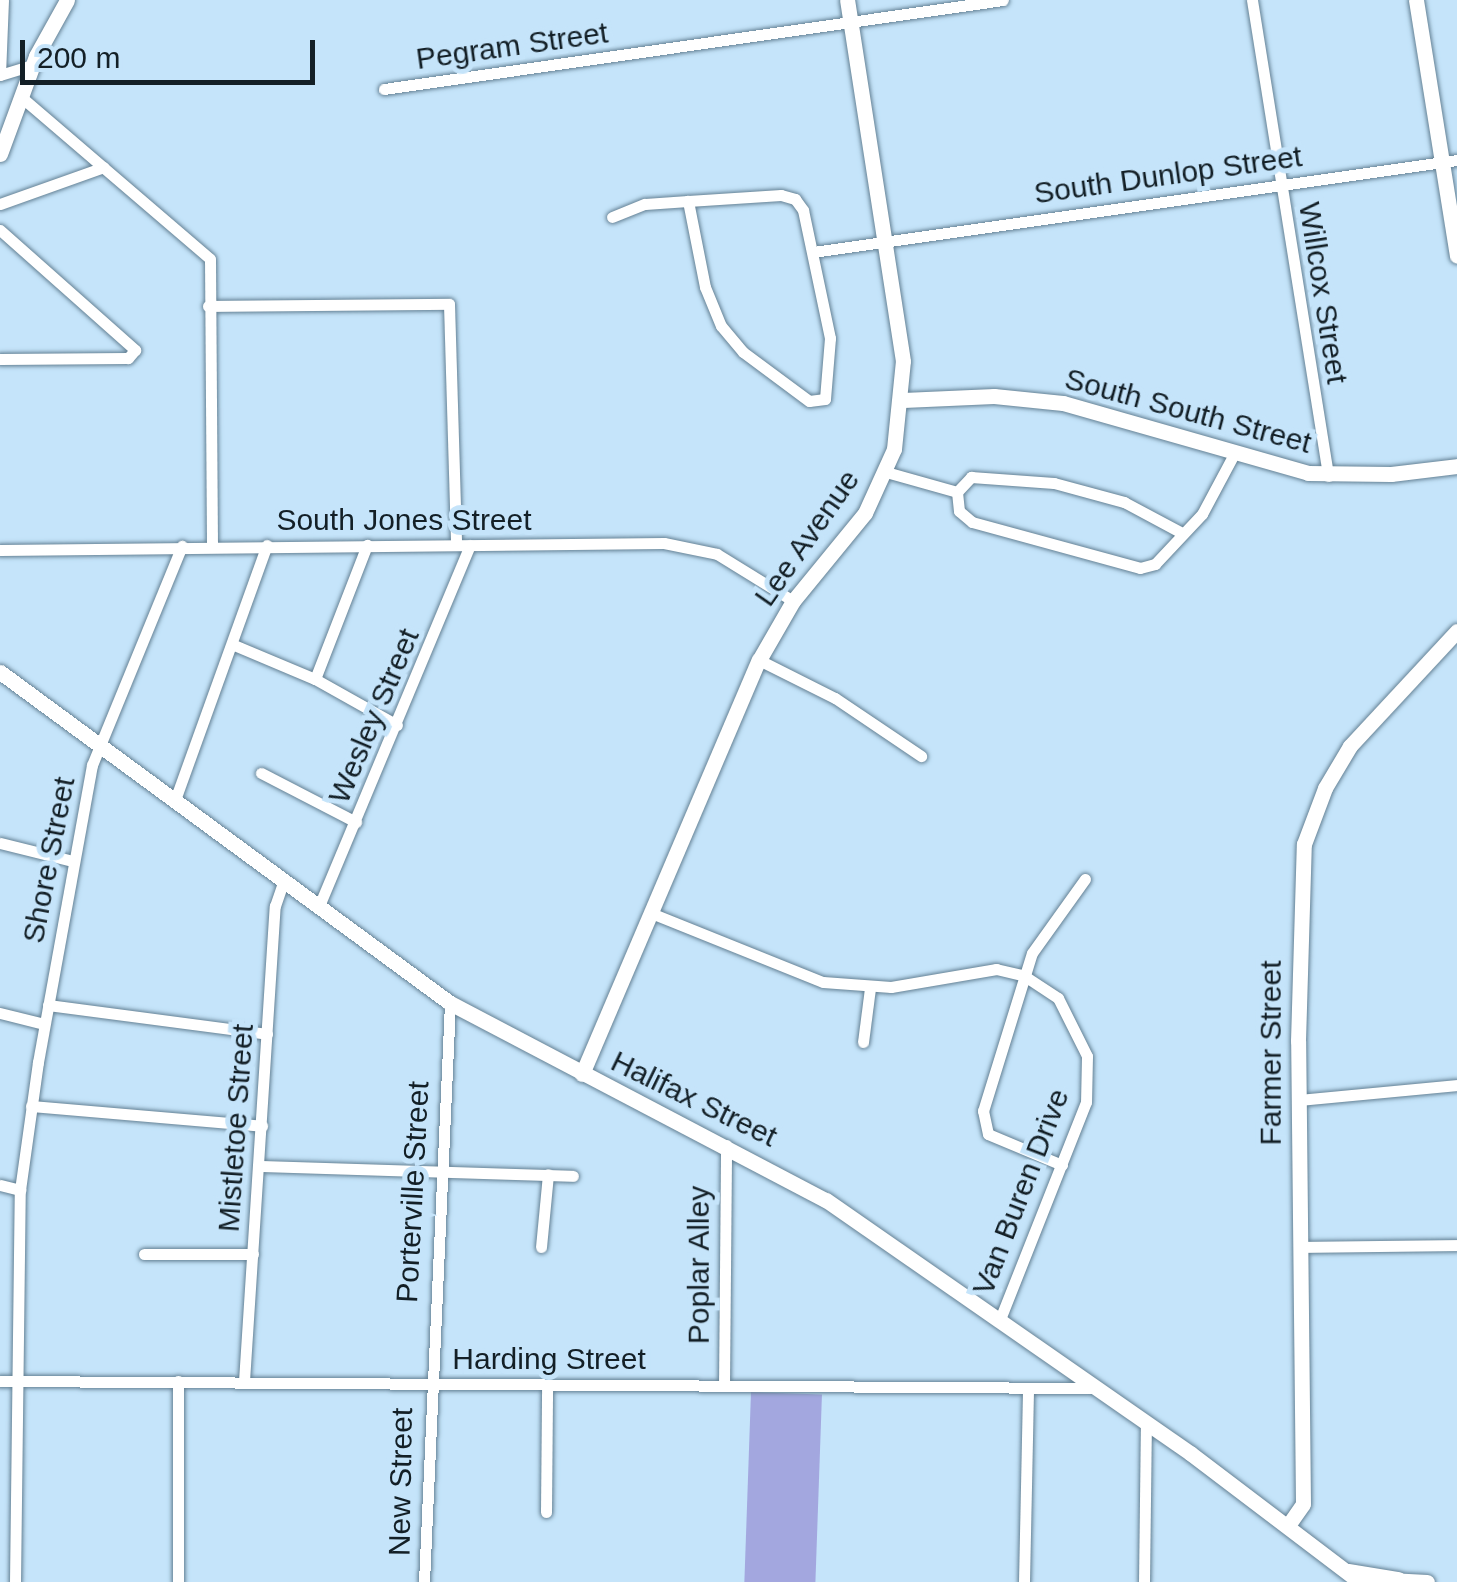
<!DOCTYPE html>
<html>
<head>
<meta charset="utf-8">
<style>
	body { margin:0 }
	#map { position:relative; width:1457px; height:1582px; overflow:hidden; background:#c5e4fa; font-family:Arial,sans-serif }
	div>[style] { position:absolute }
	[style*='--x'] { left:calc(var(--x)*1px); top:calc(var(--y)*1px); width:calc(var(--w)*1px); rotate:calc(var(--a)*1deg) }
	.green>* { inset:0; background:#a3a7df; transform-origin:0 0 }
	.roads { filter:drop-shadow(0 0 2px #648194) drop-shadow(0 0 2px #648194) }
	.street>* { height:11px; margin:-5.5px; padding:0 5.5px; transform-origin:5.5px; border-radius:5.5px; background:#fff }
	.secondary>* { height:15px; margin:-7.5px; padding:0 7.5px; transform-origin:7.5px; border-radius:7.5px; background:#fff }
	span { translate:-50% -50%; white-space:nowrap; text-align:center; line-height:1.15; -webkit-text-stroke:10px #c5e4fa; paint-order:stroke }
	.street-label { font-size:30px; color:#131f26 }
	.scale { position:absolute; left:20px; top:40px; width:295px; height:45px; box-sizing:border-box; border:5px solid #131f26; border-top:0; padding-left:12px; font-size:30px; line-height:35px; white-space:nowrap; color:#131f26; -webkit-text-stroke:8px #c5e4fa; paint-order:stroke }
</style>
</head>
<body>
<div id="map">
	<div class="green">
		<i style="left:751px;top:1392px;width:71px;height:190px;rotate:2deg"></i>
	</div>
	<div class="roads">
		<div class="street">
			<i style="--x:3;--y:0;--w:75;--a:92.3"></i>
			<i style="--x:0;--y:75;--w:34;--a:-17"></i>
			<i style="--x:1252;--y:0;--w:482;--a:80.9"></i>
			<i style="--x:384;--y:89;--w:625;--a:-8.18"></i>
			<i style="--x:20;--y:96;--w:250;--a:40.6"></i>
			<i style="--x:210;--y:259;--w:287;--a:89.6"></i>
			<i style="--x:0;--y:204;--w:110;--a:-19.6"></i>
			<i style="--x:612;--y:217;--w:35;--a:-22"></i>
			<i style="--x:645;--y:204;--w:43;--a:-4"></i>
			<i style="--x:688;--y:201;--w:93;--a:-3.7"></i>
			<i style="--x:781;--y:195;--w:15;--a:16"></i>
			<i style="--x:795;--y:199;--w:14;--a:54"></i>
			<i style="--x:803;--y:210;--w:131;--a:78.1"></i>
			<i style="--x:830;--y:338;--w:61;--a:94.7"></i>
			<i style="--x:825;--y:399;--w:16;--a:173"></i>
			<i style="--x:809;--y:401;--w:82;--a:-143.4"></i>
			<i style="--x:743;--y:352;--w:34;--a:-130"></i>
			<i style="--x:721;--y:326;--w:42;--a:-112.3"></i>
			<i style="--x:705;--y:287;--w:88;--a:-101.2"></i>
			<i style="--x:0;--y:230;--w:181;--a:41.6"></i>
			<i style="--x:135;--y:350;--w:11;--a:131"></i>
			<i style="--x:128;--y:358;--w:128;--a:179.6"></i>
			<i style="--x:813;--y:252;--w:651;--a:-8.13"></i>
			<i style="--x:208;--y:306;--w:241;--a:-0.5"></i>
			<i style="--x:449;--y:304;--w:241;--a:88.3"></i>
			<i style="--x:886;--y:472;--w:74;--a:15.7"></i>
			<i style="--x:957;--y:492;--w:19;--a:84"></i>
			<i style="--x:959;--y:511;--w:17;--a:40"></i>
			<i style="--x:972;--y:522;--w:174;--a:15.3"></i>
			<i style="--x:1140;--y:568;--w:16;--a:-15"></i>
			<i style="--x:1155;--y:564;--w:69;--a:-46.8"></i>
			<i style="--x:1202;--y:514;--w:68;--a:-61.9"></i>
			<i style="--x:957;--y:492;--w:21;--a:-47"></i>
			<i style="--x:971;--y:477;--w:83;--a:4.1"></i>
			<i style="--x:1054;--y:483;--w:73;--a:15.2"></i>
			<i style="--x:1124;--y:502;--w:66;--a:28.1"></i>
			<i style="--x:0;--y:550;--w:664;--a:-0.6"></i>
			<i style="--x:664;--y:543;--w:54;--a:11.7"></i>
			<i style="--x:717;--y:554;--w:89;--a:31.7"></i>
			<i style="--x:234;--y:645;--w:88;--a:22.8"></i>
			<i style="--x:315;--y:679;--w:94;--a:29.3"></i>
			<i style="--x:759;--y:660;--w:85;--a:26.6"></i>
			<i style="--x:835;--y:698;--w:104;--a:34"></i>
			<i style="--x:315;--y:679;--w:144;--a:-68.8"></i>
			<i style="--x:261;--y:773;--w:107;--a:27.3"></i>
			<i style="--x:175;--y:800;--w:271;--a:-70.2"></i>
			<i style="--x:0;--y:843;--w:75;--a:13.9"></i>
			<i style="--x:319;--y:906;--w:391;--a:-67.3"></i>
			<i style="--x:651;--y:913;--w:185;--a:21.9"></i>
			<i style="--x:823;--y:982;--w:68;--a:4.2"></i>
			<i style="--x:891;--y:987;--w:107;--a:-9.7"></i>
			<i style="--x:996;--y:969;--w:28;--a:13"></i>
			<i style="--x:1023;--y:975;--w:42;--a:33.3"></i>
			<i style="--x:1058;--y:998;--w:65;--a:63.4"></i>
			<i style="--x:1087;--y:1056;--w:46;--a:91.2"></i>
			<i style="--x:1086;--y:1102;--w:233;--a:111.6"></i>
			<i style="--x:48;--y:1005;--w:221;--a:7.5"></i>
			<i style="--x:0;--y:1013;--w:45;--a:14"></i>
			<i style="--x:863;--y:1042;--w:54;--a:-82.6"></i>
			<i style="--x:1299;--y:1100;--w:159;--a:-5.4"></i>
			<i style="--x:31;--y:1106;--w:232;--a:4.9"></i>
			<i style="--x:1062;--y:1165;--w:80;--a:-157.3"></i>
			<i style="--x:988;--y:1134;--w:24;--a:-102"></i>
			<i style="--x:983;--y:1111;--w:165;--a:-72.8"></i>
			<i style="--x:1032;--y:953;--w:91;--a:-54.4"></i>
			<i style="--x:259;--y:1166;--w:314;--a:1.8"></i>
			<i style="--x:0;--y:1185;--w:21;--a:14"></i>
			<i style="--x:541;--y:1247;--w:73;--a:-84.5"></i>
			<i style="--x:1301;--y:1247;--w:156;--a:-0.7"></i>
			<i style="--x:144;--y:1254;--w:109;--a:0"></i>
			<i style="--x:0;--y:1381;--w:1098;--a:0.37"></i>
			<i style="--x:244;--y:1381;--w:476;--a:-86.3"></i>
			<i style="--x:275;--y:906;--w:28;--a:-71"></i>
			<i style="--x:724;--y:1386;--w:241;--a:-89.5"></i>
			<i style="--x:546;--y:1512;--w:127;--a:-89.5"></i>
			<i style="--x:15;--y:1582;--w:392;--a:-89.3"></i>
			<i style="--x:20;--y:1190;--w:129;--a:-82"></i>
			<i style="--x:38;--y:1062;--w:302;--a:-79.7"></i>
			<i style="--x:92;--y:765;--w:237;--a:-67.7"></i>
			<i style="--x:178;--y:1582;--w:201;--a:-90"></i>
			<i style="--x:424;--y:1582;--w:580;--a:-87.43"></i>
			<i style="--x:1024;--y:1582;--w:193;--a:-88.8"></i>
			<i style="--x:1144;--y:1582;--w:160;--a:-89.3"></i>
		</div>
		<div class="secondary">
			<i style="--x:1416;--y:0;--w:259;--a:80.9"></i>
			<i style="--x:0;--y:154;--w:104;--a:-69.8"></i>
			<i style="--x:36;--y:56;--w:64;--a:-61"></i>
			<i style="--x:903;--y:400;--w:91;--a:-2.5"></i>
			<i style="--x:994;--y:396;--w:69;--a:5.8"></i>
			<i style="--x:1063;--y:403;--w:255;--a:15.9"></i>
			<i style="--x:1308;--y:473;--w:83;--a:0.7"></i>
			<i style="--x:1391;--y:474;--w:66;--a:-6.9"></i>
			<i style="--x:0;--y:672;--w:559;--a:36.34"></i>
			<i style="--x:450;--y:1003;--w:424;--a:27.7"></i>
			<i style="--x:826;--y:1200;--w:443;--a:34.8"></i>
			<i style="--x:1190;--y:1453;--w:213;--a:37.2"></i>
			<i style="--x:582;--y:1074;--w:450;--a:-66.9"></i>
			<i style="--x:759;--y:660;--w:68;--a:-60"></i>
			<i style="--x:793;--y:601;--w:114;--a:-50.7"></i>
			<i style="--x:865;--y:513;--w:70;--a:-65.6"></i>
			<i style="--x:894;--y:449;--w:88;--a:-84.2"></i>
			<i style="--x:903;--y:361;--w:365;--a:-98.8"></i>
			<i style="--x:1289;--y:1524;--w:24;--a:-55"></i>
			<i style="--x:1303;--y:1504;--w:463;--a:-90.6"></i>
			<i style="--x:1298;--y:1041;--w:197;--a:-88.3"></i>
			<i style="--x:1304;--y:844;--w:60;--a:-69.4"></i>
			<i style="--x:1325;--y:788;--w:49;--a:-59.2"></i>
			<i style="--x:1350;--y:746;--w:157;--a:-47.1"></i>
			<i style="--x:1348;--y:1571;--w:51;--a:9.1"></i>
			<i style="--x:1389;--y:1580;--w:38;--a:3"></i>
		</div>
	</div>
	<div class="street-label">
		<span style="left:512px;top:46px;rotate:-8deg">Pegram Street</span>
		<span style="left:1168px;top:175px;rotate:-8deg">South Dunlop Street</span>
		<span style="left:1323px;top:293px;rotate:81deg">Willcox Street</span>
		<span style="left:1188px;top:411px;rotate:15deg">South South Street</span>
		<span style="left:404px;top:520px">South Jones Street</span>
		<span style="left:807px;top:538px;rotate:-55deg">Lee Avenue</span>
		<span style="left:374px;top:716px;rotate:-67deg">Wesley Street</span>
		<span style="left:49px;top:860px;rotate:-79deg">Shore Street</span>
		<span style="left:1271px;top:1053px;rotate:-90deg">Farmer Street</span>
		<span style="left:694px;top:1099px;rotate:26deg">Halifax Street</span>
		<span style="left:236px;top:1128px;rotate:-86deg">Mistletoe Street</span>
		<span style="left:413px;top:1192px;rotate:-87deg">Porterville Street</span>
		<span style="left:1021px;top:1192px;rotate:-69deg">Van Buren Drive</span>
		<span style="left:699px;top:1265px;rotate:-90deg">Poplar Alley</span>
		<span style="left:549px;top:1359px">Harding Street</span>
		<span style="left:401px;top:1482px;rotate:-89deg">New Street</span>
	</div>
	<div class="scale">200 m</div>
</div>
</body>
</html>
